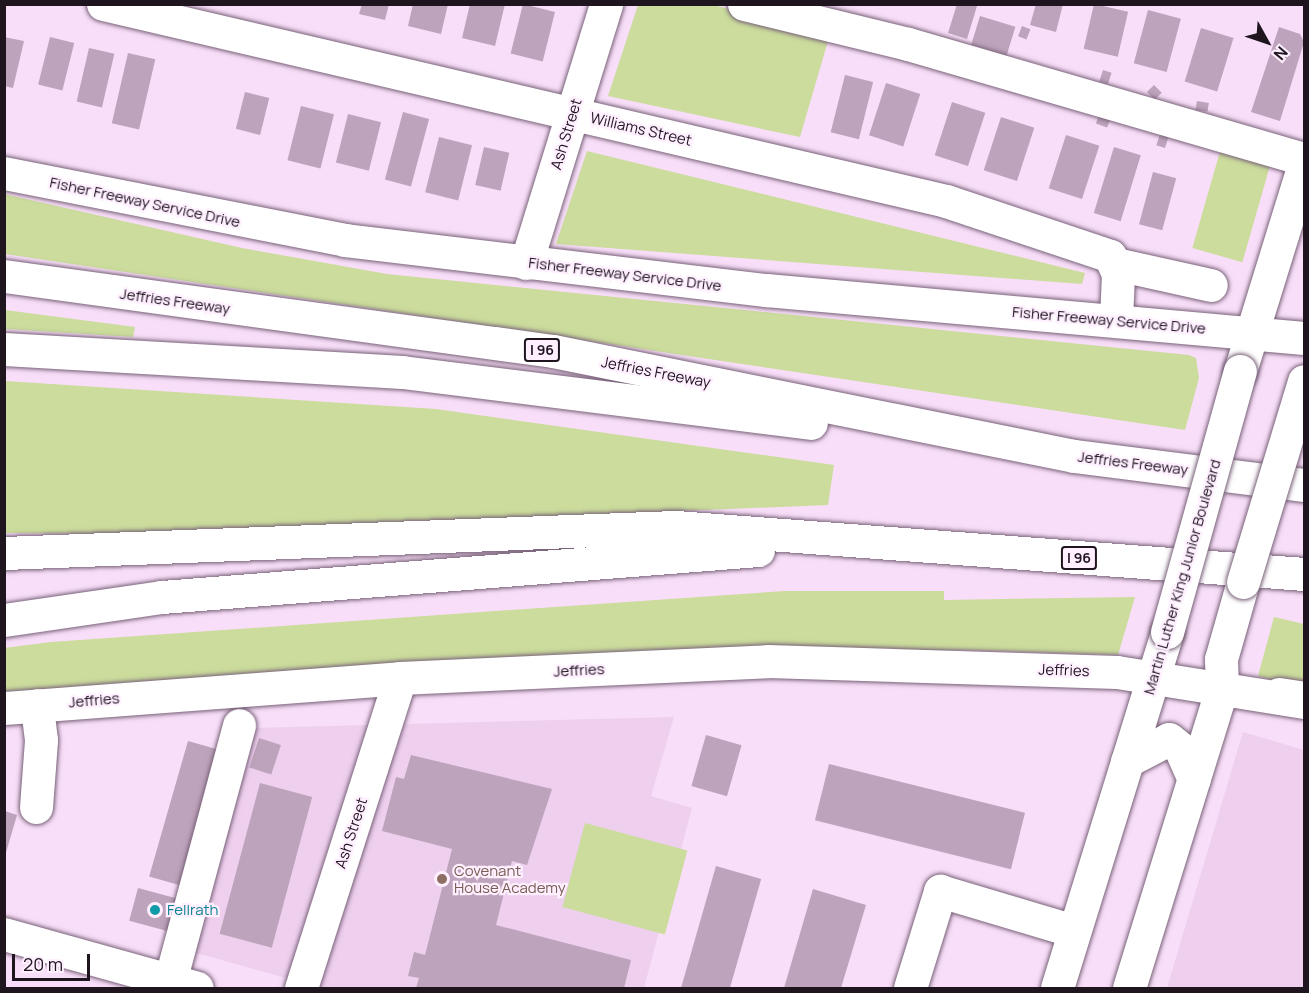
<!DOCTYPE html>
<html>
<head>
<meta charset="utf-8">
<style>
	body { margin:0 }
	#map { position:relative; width:1309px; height:993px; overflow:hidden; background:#f8def8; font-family:Manrope,sans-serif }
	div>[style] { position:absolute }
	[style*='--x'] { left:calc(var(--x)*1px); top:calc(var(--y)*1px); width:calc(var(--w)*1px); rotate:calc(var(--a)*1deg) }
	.built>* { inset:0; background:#eecfee }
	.green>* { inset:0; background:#cbdc9c; transform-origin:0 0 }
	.building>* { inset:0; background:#bda3bb; transform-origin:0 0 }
	.roads { filter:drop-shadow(0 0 2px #796279) drop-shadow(0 0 2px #796279) }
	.minor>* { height:33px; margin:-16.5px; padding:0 16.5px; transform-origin:16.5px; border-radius:16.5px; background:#fff }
	.major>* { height:33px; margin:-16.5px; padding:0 16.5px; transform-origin:16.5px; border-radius:16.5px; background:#fff }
	.highway>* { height:33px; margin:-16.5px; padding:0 16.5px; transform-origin:16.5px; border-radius:16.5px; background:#fff }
	.bridges { filter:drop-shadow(0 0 2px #796279) drop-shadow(0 0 2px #796279) }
	.major-bridge>* { height:33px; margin:-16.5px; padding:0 16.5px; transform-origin:16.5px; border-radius:16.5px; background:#fff }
	.dots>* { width:16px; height:16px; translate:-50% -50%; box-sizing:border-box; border:3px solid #ffefff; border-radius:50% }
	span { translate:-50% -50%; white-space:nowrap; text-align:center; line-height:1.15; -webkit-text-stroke:4.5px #ffefff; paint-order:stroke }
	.shield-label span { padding:2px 4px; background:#ffefff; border:2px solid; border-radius:4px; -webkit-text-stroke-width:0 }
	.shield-label { font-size:14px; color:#1e151e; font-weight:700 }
	.street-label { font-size:15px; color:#1e151e }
	.education-label { font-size:15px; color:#785e54 }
	.left { translate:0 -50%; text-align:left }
	.culture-label { font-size:15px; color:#0d838f }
	.frame { position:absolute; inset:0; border:6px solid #1e151e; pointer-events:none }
	.north { position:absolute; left:1237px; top:12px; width:60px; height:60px; -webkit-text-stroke:4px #ffefff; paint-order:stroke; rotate:130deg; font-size:16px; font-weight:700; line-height:24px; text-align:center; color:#1e151e }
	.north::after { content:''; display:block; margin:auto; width:21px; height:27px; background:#1e151e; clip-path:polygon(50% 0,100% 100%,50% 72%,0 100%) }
	.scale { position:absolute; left:12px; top:954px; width:78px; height:27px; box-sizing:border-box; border:3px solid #1e151e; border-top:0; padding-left:8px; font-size:18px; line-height:21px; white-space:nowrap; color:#1e151e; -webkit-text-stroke:4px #ffefff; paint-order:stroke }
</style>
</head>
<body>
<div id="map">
	<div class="built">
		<i style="clip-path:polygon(674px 717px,651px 796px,692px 808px,644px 988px,321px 988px,190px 951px,254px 728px)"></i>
		<i style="clip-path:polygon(1243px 732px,1304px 750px,1304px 988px,1167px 988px)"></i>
	</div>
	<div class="green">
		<i style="clip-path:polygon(638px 5px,713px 5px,830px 34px,800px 137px,608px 96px)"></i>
		<i style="left:1221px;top:148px;width:52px;height:104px;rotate:16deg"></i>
		<i style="clip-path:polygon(587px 151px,1085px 273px,1082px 284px,556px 244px)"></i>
		<i style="clip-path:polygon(4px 194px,242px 248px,387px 274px,1189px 355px,1196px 358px,1199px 378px,1185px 430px,5px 254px)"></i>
		<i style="clip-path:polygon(4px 310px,5px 310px,135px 327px,133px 337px,5px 329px)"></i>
		<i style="clip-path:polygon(5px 381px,436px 409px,834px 465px,828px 505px,106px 534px,5px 533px)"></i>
		<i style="clip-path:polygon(785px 591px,944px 591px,944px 600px,1135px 597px,1118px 655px,964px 650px,385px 664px,5px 692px,4px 648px,51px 642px)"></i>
		<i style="clip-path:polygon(1274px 617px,1304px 624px,1304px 689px,1258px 676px)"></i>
		<i style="left:585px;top:823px;width:106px;height:87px;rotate:15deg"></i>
	</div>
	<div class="building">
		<i style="clip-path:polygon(362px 4px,389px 4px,385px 20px,359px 14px)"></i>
		<i style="clip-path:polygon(413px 4px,448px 4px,441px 34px,408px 26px)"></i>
		<i style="clip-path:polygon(470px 4px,505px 4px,495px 46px,462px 38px)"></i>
		<i style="left:523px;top:4px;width:33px;height:51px;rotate:14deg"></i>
		<i style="clip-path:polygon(957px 4px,988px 4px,977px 6px,967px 39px,948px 33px)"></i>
		<i style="clip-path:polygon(1036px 4px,1063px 4px,1056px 32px,1030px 25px)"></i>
		<i style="left:1094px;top:4px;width:35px;height:46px;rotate:13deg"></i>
		<i style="left:1148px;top:10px;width:34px;height:55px;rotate:15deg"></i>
		<i style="left:980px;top:16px;width:37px;height:30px;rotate:17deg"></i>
		<i style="left:1022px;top:26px;width:9px;height:11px;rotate:21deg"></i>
		<i style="clip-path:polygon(1279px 27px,1300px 34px,1304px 42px,1280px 121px,1251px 112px)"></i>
		<i style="left:1201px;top:28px;width:34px;height:56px;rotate:17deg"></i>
		<i style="clip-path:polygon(4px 37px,24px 41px,13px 88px,4px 86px)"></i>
		<i style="left:50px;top:37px;width:25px;height:49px;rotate:14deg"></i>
		<i style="left:89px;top:48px;width:26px;height:55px;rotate:13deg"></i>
		<i style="left:128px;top:53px;width:28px;height:72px;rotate:13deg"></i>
		<i style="left:1103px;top:70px;width:9px;height:12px;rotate:18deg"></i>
		<i style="left:845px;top:75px;width:29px;height:59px;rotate:14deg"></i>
		<i style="left:886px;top:83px;width:36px;height:55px;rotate:18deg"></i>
		<i style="left:1154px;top:85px;width:11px;height:10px;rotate:45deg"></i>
		<i style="left:245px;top:92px;width:25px;height:38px;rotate:14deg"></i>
		<i style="left:1197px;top:101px;width:12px;height:9px;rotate:9deg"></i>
		<i style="left:952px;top:102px;width:35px;height:56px;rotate:18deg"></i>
		<i style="left:301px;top:106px;width:34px;height:56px;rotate:14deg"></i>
		<i style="left:403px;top:112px;width:27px;height:70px;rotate:15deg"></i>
		<i style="left:348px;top:114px;width:34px;height:50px;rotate:14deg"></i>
		<i style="left:1099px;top:115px;width:12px;height:9px;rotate:20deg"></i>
		<i style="left:1001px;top:117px;width:35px;height:56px;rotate:18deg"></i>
		<i style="left:1161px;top:131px;width:9px;height:15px;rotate:18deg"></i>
		<i style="left:1066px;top:135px;width:35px;height:56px;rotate:18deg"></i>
		<i style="left:439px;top:137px;width:34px;height:57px;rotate:14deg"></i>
		<i style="left:484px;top:147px;width:26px;height:39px;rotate:13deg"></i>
		<i style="left:1114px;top:147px;width:28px;height:69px;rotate:17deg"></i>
		<i style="left:1153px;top:172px;width:24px;height:54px;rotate:15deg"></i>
		<i style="left:706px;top:735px;width:37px;height:53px;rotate:16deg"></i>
		<i style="left:259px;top:738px;width:23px;height:31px;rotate:18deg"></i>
		<i style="left:188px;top:741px;width:32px;height:141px;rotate:16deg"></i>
		<i style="clip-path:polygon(411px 755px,552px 789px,527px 865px,512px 861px,496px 925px,631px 960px,624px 988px,416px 988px,419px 978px,408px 976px,414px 952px,425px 955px,452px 849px,382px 831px,396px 777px,404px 779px)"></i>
		<i style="left:829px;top:764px;width:202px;height:58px;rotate:14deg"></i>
		<i style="left:260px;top:783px;width:54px;height:156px;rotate:15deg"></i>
		<i style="clip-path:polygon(5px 811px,17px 815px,5px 856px)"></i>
		<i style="left:716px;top:866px;width:47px;height:127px;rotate:16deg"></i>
		<i style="left:138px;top:888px;width:46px;height:34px;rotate:15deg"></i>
		<i style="clip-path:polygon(813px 889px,866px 905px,841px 988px,784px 988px)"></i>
	</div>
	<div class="roads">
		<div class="minor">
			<i style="--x:103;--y:4;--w:866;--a:13.15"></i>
			<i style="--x:946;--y:201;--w:173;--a:18.5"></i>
			<i style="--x:1110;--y:256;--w:20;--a:66"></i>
			<i style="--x:1118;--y:274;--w:46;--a:92.5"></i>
			<i style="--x:744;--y:4;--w:169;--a:13.7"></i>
			<i style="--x:908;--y:44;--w:412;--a:16.2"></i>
			<i style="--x:4;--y:173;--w:348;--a:11.1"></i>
			<i style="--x:345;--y:240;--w:424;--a:6.8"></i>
			<i style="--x:766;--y:290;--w:540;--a:5.1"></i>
			<i style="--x:526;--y:263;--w:271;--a:-72.8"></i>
			<i style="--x:1116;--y:264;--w:97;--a:12.5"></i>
			<i style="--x:4;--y:708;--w:397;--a:-4.3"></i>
			<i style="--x:400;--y:678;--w:368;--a:-2.6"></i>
			<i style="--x:768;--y:661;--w:349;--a:1.8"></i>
			<i style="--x:1117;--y:672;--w:189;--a:9.1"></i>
			<i style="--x:36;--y:807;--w:67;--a:-85.7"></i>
			<i style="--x:41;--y:740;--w:35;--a:-97"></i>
			<i style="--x:4;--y:934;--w:200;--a:15.6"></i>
			<i style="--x:170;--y:981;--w:265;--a:-74.9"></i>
			<i style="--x:301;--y:988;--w:325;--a:-72.3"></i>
			<i style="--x:910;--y:988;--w:102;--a:-72.8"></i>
			<i style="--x:940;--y:891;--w:140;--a:16.6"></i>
		</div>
		<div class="major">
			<i style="--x:1240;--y:371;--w:217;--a:-72.8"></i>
			<i style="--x:1127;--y:761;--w:47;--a:-27.6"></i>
			<i style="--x:1169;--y:739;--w:14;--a:39"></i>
			<i style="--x:1180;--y:748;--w:34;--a:66"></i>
			<i style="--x:1057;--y:988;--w:373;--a:-72.8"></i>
			<i style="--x:1129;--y:988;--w:314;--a:-72.8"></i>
			<i style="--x:1222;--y:688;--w:29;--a:-92"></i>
			<i style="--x:1221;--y:659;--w:80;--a:-74.1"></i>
		</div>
		<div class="highway">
			<i style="--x:4;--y:276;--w:554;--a:7.78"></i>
			<i style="--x:553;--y:351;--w:531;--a:11.39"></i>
			<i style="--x:1074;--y:456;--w:232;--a:7.2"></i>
			<i style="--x:4;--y:349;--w:399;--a:3.3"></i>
			<i style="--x:402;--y:372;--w:412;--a:7.1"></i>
			<i style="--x:4;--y:553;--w:673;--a:-2.22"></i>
			<i style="--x:676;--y:527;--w:630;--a:4.28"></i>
			<i style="--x:4;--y:620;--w:160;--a:-8.3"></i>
			<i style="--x:162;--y:597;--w:598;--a:-4.51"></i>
			<i style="--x:1279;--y:694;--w:25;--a:9"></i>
		</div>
	</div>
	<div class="bridges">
		<div class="major-bridge">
			<i style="--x:1243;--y:582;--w:210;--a:-73.1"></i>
			<i style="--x:1167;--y:632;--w:271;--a:-74.4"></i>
		</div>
	</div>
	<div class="dots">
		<i style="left:442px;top:879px;background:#8d6e63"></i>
		<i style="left:155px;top:910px;background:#0f9aa8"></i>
	</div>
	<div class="shield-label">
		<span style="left:542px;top:350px">I 96</span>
		<span style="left:1079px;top:558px">I 96</span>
	</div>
	<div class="street-label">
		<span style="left:641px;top:129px;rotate:13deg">Williams Street</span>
		<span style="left:566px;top:134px;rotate:-73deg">Ash Street</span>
		<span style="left:145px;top:202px;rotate:12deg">Fisher Freeway Service Drive</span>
		<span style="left:625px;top:274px;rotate:7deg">Fisher Freeway Service Drive</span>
		<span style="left:175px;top:301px;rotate:8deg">Jeffries Freeway</span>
		<span style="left:1109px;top:320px;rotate:5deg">Fisher Freeway Service Drive</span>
		<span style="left:656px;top:372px;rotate:11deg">Jeffries Freeway</span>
		<span style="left:1133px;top:463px;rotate:7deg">Jeffries Freeway</span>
		<span style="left:1182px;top:577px;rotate:-74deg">Martin Luther King Junior Boulevard</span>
		<span style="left:579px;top:670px;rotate:-3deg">Jeffries</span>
		<span style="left:1064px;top:670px;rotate:2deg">Jeffries</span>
		<span style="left:94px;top:700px;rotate:-5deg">Jeffries</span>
		<span style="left:351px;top:833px;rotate:-72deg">Ash Street</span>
	</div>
	<div class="education-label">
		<span class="left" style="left:454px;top:879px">Covenant<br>House Academy</span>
	</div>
	<div class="culture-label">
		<span class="left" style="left:167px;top:910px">Fellrath</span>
	</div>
	<div class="frame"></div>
	<div class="north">N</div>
	<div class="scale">20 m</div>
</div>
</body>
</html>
